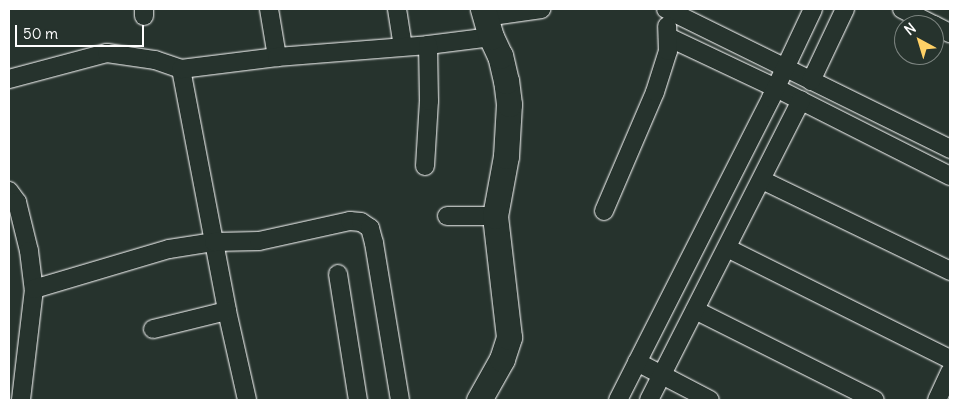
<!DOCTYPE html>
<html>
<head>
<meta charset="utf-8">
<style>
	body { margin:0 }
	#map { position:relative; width:959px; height:409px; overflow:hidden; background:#26332d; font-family:Delius,sans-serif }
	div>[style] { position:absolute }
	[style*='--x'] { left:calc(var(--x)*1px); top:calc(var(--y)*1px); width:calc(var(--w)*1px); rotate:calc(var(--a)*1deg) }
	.roads { filter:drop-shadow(0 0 1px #fff) drop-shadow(0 0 1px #fff) }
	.street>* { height:18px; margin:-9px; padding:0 9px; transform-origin:9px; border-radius:9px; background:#26332d }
	.secondary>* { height:25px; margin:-12.5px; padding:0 12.5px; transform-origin:12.5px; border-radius:12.5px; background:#26332d }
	span { translate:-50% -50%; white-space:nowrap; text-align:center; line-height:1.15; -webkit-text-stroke:4px #26332d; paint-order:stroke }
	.frame { position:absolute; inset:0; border:10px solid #fff; pointer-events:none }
	.north { position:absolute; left:894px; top:15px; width:50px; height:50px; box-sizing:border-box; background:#26332d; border:1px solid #7d8581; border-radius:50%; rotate:321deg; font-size:14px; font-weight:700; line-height:20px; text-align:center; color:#fff }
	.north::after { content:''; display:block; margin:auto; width:18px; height:22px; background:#ffd166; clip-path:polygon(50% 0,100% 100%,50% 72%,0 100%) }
	.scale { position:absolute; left:15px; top:25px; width:129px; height:22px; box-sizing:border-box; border:2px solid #fff; border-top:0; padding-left:6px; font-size:15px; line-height:18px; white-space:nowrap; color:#fff; -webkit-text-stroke:4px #26332d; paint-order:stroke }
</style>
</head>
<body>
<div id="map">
	<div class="roads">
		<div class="street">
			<i style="--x:144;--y:9;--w:7;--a:90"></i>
			<i style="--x:269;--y:9;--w:49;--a:80.5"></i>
			<i style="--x:397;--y:9;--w:37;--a:81"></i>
			<i style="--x:666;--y:9;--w:317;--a:26.2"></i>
			<i style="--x:902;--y:9;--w:36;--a:27"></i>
			<i style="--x:485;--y:17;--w:57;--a:-8.1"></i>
			<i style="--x:934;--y:25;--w:18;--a:27"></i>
			<i style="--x:668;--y:37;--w:119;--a:25.3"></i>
			<i style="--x:776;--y:88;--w:195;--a:26.8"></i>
			<i style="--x:181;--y:69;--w:246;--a:79.2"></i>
			<i style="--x:227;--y:311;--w:91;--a:77.3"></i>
			<i style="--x:9;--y:79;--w:101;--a:-14.9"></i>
			<i style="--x:107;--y:53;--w:49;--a:8.3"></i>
			<i style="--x:155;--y:60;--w:28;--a:19"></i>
			<i style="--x:181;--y:69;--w:97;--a:-7.1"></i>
			<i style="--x:277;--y:57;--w:151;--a:-4.5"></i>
			<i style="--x:428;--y:45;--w:64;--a:-7.2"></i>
			<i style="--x:811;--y:81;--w:80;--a:-64.7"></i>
			<i style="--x:425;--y:166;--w:65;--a:-86.5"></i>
			<i style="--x:429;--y:101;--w:56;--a:-91"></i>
			<i style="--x:762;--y:180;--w:209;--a:25.8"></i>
			<i style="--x:9;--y:191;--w:14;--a:54"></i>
			<i style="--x:17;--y:202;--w:50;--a:76.2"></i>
			<i style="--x:29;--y:251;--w:38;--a:83"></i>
			<i style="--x:34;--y:289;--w:112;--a:96.7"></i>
			<i style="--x:604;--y:211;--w:129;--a:-66.8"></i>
			<i style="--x:655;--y:92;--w:43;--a:-72.4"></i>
			<i style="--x:668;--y:51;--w:25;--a:-92"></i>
			<i style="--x:447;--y:216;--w:48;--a:0"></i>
			<i style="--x:727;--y:248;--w:249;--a:26.5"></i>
			<i style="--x:338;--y:274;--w:128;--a:81"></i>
			<i style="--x:34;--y:289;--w:141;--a:-16.5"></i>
			<i style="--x:169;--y:249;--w:46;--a:-8.8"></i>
			<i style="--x:214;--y:242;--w:45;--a:-1.3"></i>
			<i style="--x:259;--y:241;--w:93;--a:-12.4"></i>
			<i style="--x:350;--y:221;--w:11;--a:5"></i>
			<i style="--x:361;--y:222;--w:11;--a:34"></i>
			<i style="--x:370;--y:228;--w:16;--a:75"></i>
			<i style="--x:374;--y:243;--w:159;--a:80.6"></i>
			<i style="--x:695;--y:310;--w:201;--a:26.6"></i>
			<i style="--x:153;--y:329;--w:76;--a:-13.7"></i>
			<i style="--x:637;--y:362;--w:82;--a:27.5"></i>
			<i style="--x:618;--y:400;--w:339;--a:-63.1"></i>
			<i style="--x:771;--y:98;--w:98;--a:-64.7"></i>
			<i style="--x:649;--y:400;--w:336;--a:-63.1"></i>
			<i style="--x:937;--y:400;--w:31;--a:-65"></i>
		</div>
		<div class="secondary">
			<i style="--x:479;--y:400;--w:47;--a:-60.7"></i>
			<i style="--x:502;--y:359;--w:23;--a:-72"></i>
			<i style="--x:509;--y:337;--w:122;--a:-96.6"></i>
			<i style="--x:495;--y:216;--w:61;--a:-79.6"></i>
			<i style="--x:506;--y:156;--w:52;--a:-86.7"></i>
			<i style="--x:509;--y:104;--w:23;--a:-97"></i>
			<i style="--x:506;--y:81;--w:26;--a:-103"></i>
			<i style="--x:500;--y:56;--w:21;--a:-115"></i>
			<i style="--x:491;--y:37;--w:29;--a:-106"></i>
		</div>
	</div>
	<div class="frame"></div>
	<div class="north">N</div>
	<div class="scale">50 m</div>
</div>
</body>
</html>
